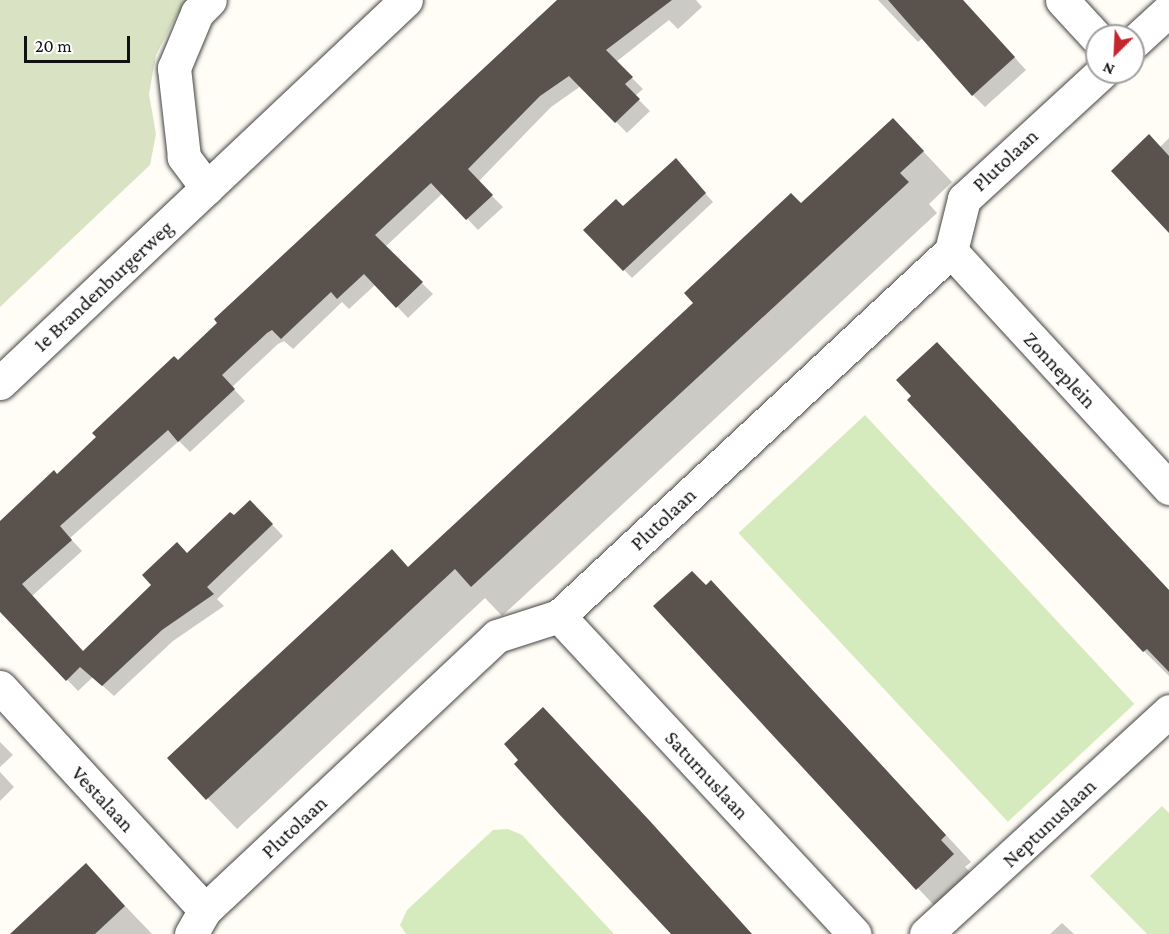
<!DOCTYPE html>
<html>
<head>
<meta charset="utf-8">
<style>
	body { margin:0 }
	#map { position:relative; width:1169px; height:934px; overflow:hidden; background:#fffdf5; font-family:"Crimson Pro",serif }
	div>[style] { position:absolute }
	[style*='--x'] { left:calc(var(--x)*1px); top:calc(var(--y)*1px); width:calc(var(--w)*1px); rotate:calc(var(--a)*1deg) }
	.green>* { inset:0; background:#d5ebbd; transform-origin:0 0 }
	.cemetery>* { inset:0; background:#d9e3c4 }
	.shadow>* { inset:0; background:#0003 }
	.building>* { inset:0; background:#5a524d }
	.roads { filter:drop-shadow(0 0 2px #444) drop-shadow(0 0 2px #444) }
	.minor>* { height:33px; margin:-16.5px; padding:0 16.5px; transform-origin:16.5px; border-radius:16.5px; background:#fff }
	.tertiary>* { height:33px; margin:-16.5px; padding:0 16.5px; transform-origin:16.5px; border-radius:16.5px; background:#fff }
	span { translate:-50% -50%; white-space:nowrap; text-align:center; line-height:1.15; -webkit-text-stroke:6px #fff; paint-order:stroke }
	.street-label { font-size:21px; color:#111 }
	.north { position:absolute; left:1085px; top:24px; width:60px; height:60px; box-sizing:border-box; background:#fff; border:2px solid #a0a0a0; border-radius:50%; rotate:204deg; font-size:16px; font-weight:700; line-height:24px; text-align:center; color:#111 }
	.north::after { content:''; display:block; margin:auto; width:21px; height:27px; background:#c4262e; clip-path:polygon(50% 0,100% 100%,50% 72%,0 100%) }
	.scale { position:absolute; left:24px; top:36px; width:106px; height:27px; box-sizing:border-box; border:3px solid #111; border-top:0; padding-left:8px; font-size:18px; line-height:21px; white-space:nowrap; color:#111; -webkit-text-stroke:4px #fff; paint-order:stroke }
</style>
</head>
<body>
<div id="map">
	<div class="green">
		<i style="left:865px;top:415px;width:395px;height:173px;rotate:47deg"></i>
		<i style="clip-path:polygon(1162px 806px,1169px 813px,1169px 934px,1147px 934px,1090px 876px)"></i>
		<i style="clip-path:polygon(508px 829px,522px 835px,614px 934px,406px 934px,400px 925px,407px 910px,493px 830px)"></i>
	</div>
	<div class="cemetery">
		<i style="clip-path:polygon(0 0,189px 0,178px 13px,156px 55px,149px 94px,156px 134px,150px 165px,0 307px)"></i>
	</div>
	<div class="shadow">
		<i style="clip-path:polygon(560px 0,696px 0,702px 7px,678px 29px,669px 20px,616px 62px,643px 89px,635px 96px,650px 111px,627px 133px,581px 86px,551px 107px,478px 182px,503px 207px,478px 230px,443px 193px,385px 247px,433px 294px,408px 318px,376px 284px,349px 309px,342px 302px,293px 349px,284px 341px,278px 344px,232px 387px,245px 401px,190px 452px,179px 441px,70px 538px,82px 551px,32px 596px,84px 653px,187px 555px,234px 517px,261px 513px,283px 536px,217px 599px,224px 606px,173px 641px,114px 696px,93px 677px,78px 691px,0 609px,0 523px,57px 475px)"></i>
		<i style="clip-path:polygon(878px 0,963px 0,1026px 70px,985px 107px,952px 74px,956px 70px,924px 37px,918px 42px)"></i>
		<i style="clip-path:polygon(1169px 138px,1169px 231px,1160px 147px)"></i>
		<i style="clip-path:polygon(922px 150px,952px 182px,929px 204px,937px 213px,502px 616px,485px 598px,237px 829px,169px 758px,409px 568px,801px 205px)"></i>
		<i style="clip-path:polygon(683px 168px,713px 202px,632px 278px,585px 230px)"></i>
		<i style="clip-path:polygon(909px 400px,1169px 591px,1169px 676px,1144px 651px)"></i>
		<i style="clip-path:polygon(655px 606px,737px 608px,971px 862px,965px 867px,979px 881px,943px 915px)"></i>
		<i style="clip-path:polygon(0 742px,13px 755px,0 767px)"></i>
		<i style="clip-path:polygon(0 772px,14px 787px,0 801px)"></i>
		<i style="clip-path:polygon(86px 865px,152px 934px,12px 934px)"></i>
		<i style="clip-path:polygon(1062px 923px,1074px 934px,1050px 934px)"></i>
	</div>
	<div class="building">
		<i style="clip-path:polygon(557px 0,672px 0,606px 50px,633px 77px,625px 84px,640px 99px,615px 123px,569px 76px,540px 96px,468px 169px,493px 195px,466px 220px,431px 183px,375px 235px,423px 282px,396px 308px,364px 274px,337px 299px,331px 292px,281px 339px,272px 330px,267px 333px,222px 375px,235px 389px,178px 442px,168px 430px,60px 526px,72px 540px,22px 584px,83px 651px,151px 585px,142px 575px,177px 542px,187px 553px,230px 512px,234px 515px,250px 500px,273px 524px,207px 587px,214px 594px,162px 630px,102px 686px,80px 667px,66px 681px,0 612px,0 521px,54px 470px,57px 474px,96px 437px,92px 433px,174px 356px,178px 360px,217px 323px,214px 319px)"></i>
		<i style="clip-path:polygon(888px 0,963px 0,1015px 57px,972px 96px)"></i>
		<i style="clip-path:polygon(893px 118px,924px 151px,900px 173px,909px 182px,471px 587px,455px 569px,206px 800px,167px 758px,392px 549px,408px 567px,693px 303px,684px 293px,791px 193px,801px 203px)"></i>
		<i style="clip-path:polygon(1149px 134px,1169px 156px,1169px 233px,1111px 171px)"></i>
		<i style="clip-path:polygon(676px 158px,706px 193px,623px 271px,583px 230px,616px 199px,623px 206px)"></i>
		<i style="clip-path:polygon(937px 342px,1169px 590px,1169px 672px,1147px 649px,1143px 652px,907px 400px,911px 396px,896px 380px)"></i>
		<i style="clip-path:polygon(692px 571px,706px 585px,711px 580px,946px 835px,941px 840px,954px 854px,916px 890px,653px 606px)"></i>
		<i style="clip-path:polygon(543px 707px,649px 820px,752px 934px,671px 934px,559px 814px,514px 764px,518px 760px,504px 744px)"></i>
		<i style="clip-path:polygon(86px 863px,125px 906px,95px 934px,10px 934px)"></i>
	</div>
	<div class="roads">
		<div class="minor">
			<i style="--x:1062;--y:0;--w:52;--a:47.4"></i>
			<i style="--x:1133;--y:43;--w:49;--a:-42.5"></i>
			<i style="--x:207;--y:188;--w:39;--a:-127"></i>
			<i style="--x:184;--y:157;--w:90;--a:-96.4"></i>
			<i style="--x:174;--y:68;--w:60;--a:-67.3"></i>
			<i style="--x:197;--y:13;--w:18;--a:-45"></i>
			<i style="--x:951;--y:251;--w:322;--a:47.4"></i>
			<i style="--x:559;--y:616;--w:434;--a:47.1"></i>
			<i style="--x:0;--y:687;--w:303;--a:47.4"></i>
			<i style="--x:191;--y:934;--w:28;--a:-60"></i>
			<i style="--x:205;--y:910;--w:400;--a:-43.2"></i>
			<i style="--x:497;--y:636;--w:65;--a:-17.9"></i>
			<i style="--x:559;--y:616;--w:536;--a:-42.96"></i>
			<i style="--x:951;--y:251;--w:54;--a:-76"></i>
			<i style="--x:964;--y:199;--w:188;--a:-42.6"></i>
			<i style="--x:926;--y:934;--w:330;--a:-42.5"></i>
		</div>
		<div class="tertiary">
			<i style="--x:0;--y:383;--w:558;--a:-43.33"></i>
		</div>
	</div>
	<div class="street-label">
		<span style="left:1005px;top:160px;rotate:-43deg">Plutolaan</span>
		<span style="left:103px;top:286px;rotate:-43deg">1e Brandenburgerweg</span>
		<span style="left:1060px;top:370px;rotate:47deg">Zonneplein</span>
		<span style="left:663px;top:519px;rotate:-43deg">Plutolaan</span>
		<span style="left:707px;top:775px;rotate:47deg">Saturnuslaan</span>
		<span style="left:103px;top:799px;rotate:47deg">Vestalaan</span>
		<span style="left:1049px;top:823px;rotate:-43deg">Neptunuslaan</span>
		<span style="left:294px;top:827px;rotate:-43deg">Plutolaan</span>
	</div>
	<div class="north">N</div>
	<div class="scale">20 m</div>
</div>
</body>
</html>
